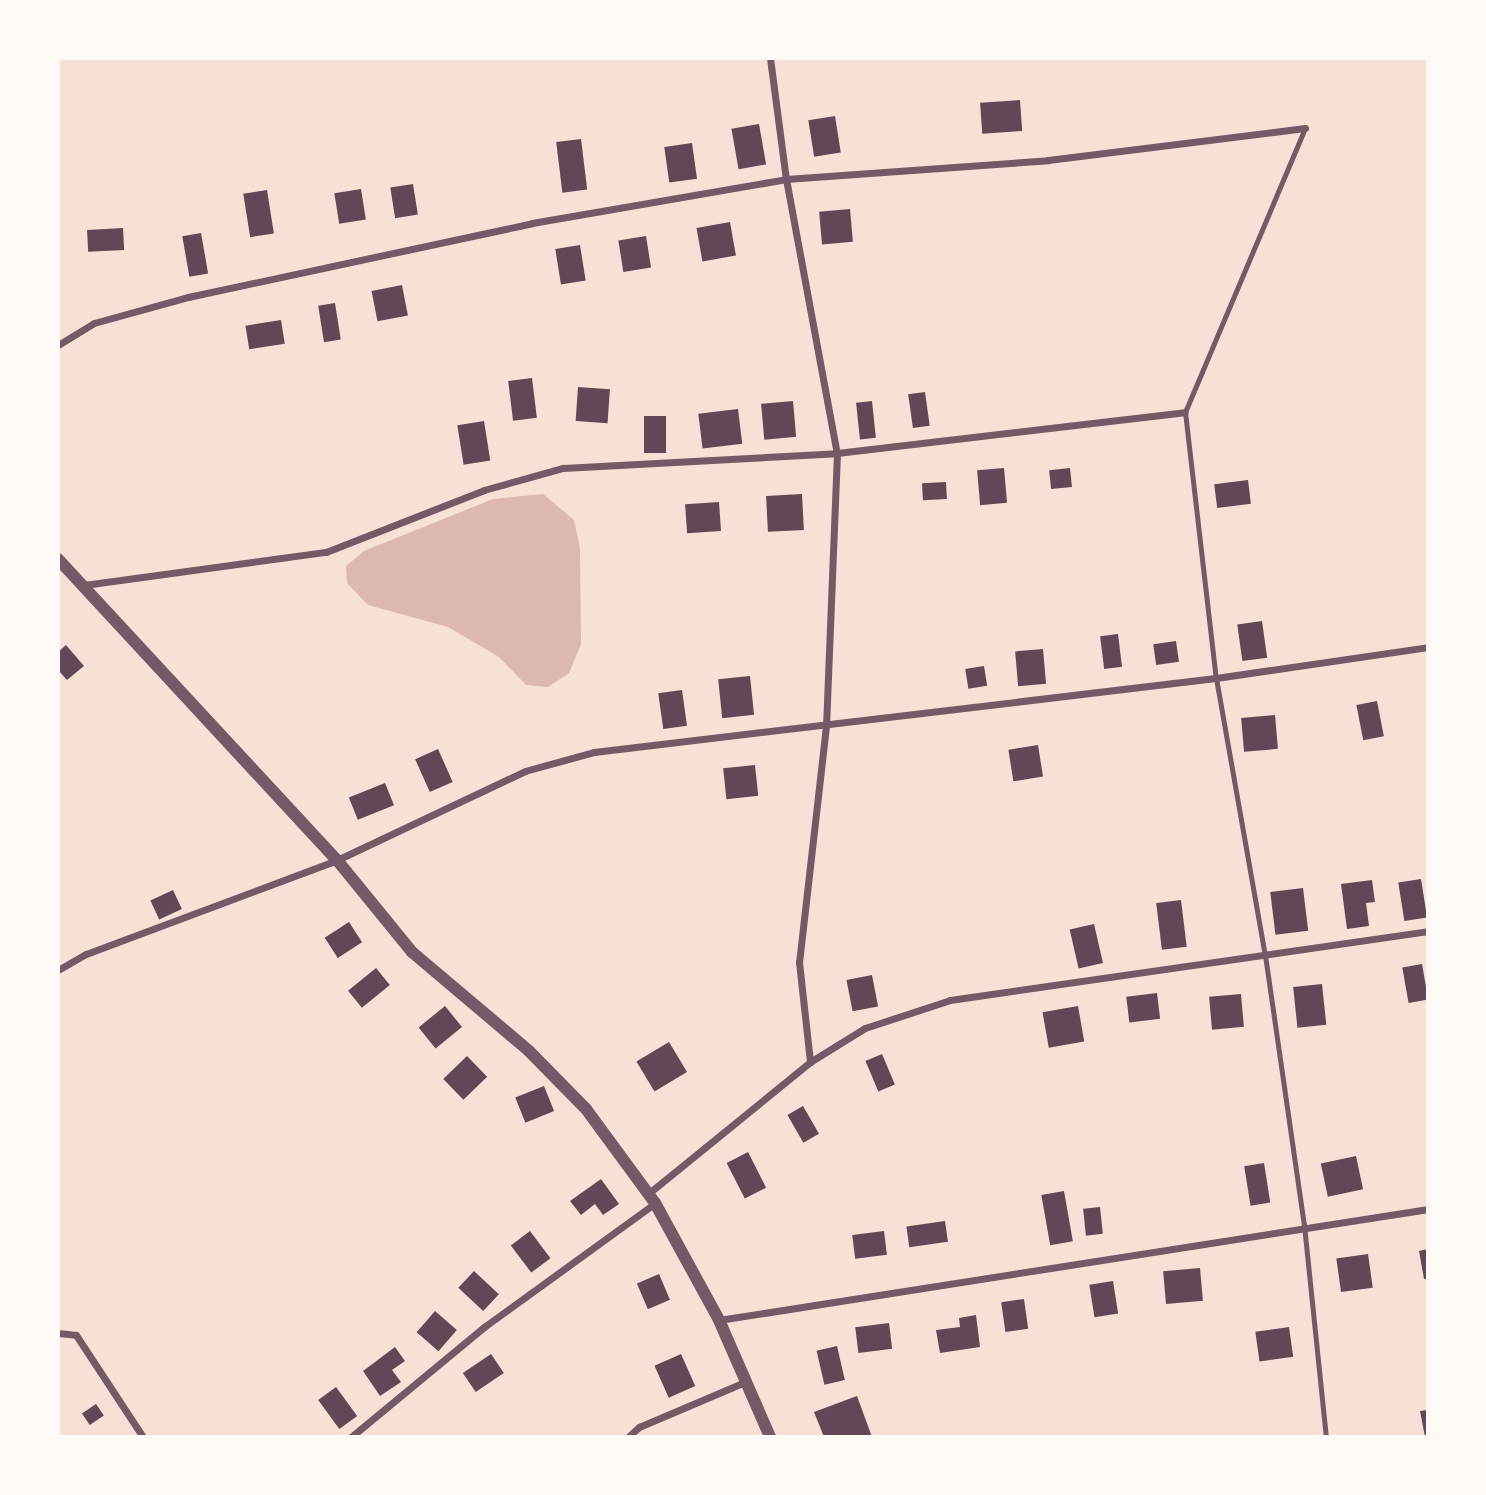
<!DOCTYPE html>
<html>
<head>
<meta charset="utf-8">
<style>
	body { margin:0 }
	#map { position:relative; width:1486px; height:1495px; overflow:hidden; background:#f7e1d7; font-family:Overpass,sans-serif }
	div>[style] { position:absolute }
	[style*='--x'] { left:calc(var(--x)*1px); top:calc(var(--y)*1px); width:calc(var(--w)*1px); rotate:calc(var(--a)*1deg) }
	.water>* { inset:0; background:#dcb8b0 }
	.building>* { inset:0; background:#644757; transform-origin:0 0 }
	.service>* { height:5px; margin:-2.5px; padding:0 2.5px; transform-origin:2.5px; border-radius:2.5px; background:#755966 }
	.minor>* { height:7px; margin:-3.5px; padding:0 3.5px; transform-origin:3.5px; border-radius:3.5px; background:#755966 }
	.tertiary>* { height:12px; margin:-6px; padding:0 6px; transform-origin:6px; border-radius:6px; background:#755966 }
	span { translate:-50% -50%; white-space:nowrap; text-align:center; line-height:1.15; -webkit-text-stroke:7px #fffaf5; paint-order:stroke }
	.frame { position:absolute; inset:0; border:60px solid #fffaf5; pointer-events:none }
</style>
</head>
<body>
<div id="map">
	<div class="water">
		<i style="clip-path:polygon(543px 494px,574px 520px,580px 548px,581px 644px,569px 673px,548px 687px,526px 685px,499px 657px,448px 627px,368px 605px,347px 583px,346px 566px,364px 551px,493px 499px)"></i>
	</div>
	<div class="building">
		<i style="left:1020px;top:100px;width:31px;height:40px;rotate:86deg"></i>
		<i style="left:835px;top:116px;width:37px;height:27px;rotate:81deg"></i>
		<i style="left:759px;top:124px;width:41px;height:28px;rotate:80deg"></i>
		<i style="left:581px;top:139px;width:51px;height:25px;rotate:83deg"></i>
		<i style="left:692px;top:143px;width:36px;height:28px;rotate:82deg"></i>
		<i style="left:413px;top:184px;width:31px;height:23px;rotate:81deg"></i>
		<i style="left:361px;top:189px;width:31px;height:27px;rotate:81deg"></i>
		<i style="left:267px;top:190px;width:44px;height:24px;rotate:81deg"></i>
		<i style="left:850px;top:209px;width:33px;height:31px;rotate:85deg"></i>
		<i style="left:730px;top:222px;width:34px;height:34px;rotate:80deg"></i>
		<i style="left:123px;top:228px;width:22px;height:36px;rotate:87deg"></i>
		<i style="left:201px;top:233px;width:41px;height:19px;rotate:80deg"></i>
		<i style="left:646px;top:236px;width:32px;height:28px;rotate:81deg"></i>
		<i style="left:580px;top:245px;width:36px;height:25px;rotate:81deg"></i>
		<i style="left:402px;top:285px;width:31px;height:31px;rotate:79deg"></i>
		<i style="left:335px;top:303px;width:37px;height:17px;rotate:81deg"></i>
		<i style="left:281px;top:320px;width:24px;height:36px;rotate:81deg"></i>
		<i style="left:532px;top:378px;width:40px;height:24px;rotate:83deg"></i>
		<i style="left:578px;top:387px;width:32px;height:34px;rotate:4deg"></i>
		<i style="left:925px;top:392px;width:34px;height:17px;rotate:82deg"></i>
		<i style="left:793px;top:401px;width:36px;height:32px;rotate:85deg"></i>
		<i style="left:872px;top:401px;width:37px;height:16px;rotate:84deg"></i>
		<i style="left:738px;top:409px;width:35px;height:40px;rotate:83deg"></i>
		<i style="left:644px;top:416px;width:22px;height:37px"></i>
		<i style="left:484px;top:421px;width:40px;height:27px;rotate:81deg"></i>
		<i style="left:1004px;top:468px;width:35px;height:27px;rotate:85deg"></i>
		<i style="left:1070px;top:468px;width:19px;height:21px;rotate:84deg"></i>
		<i style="left:1248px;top:480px;width:24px;height:34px;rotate:83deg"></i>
		<i style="left:946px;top:482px;width:17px;height:24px;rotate:87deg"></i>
		<i style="left:802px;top:494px;width:36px;height:36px;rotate:87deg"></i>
		<i style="left:719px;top:502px;width:29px;height:34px;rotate:86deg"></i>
		<i style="left:1262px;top:621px;width:37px;height:25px;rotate:82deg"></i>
		<i style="left:1118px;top:634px;width:33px;height:18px;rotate:83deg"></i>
		<i style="left:1176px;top:641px;width:21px;height:23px;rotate:82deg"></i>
		<i style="clip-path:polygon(66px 645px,84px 666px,67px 680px,58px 670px,58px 652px)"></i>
		<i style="left:1043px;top:649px;width:35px;height:28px;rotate:85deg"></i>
		<i style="left:984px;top:666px;width:20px;height:19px;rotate:81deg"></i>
		<i style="left:750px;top:676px;width:39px;height:32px;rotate:84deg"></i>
		<i style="left:682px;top:690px;width:36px;height:24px;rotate:82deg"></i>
		<i style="left:1377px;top:701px;width:36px;height:21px;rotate:79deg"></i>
		<i style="left:1275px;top:715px;width:34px;height:34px;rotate:85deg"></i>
		<i style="left:1038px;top:745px;width:32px;height:30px;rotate:81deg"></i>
		<i style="left:438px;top:749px;width:36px;height:25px;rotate:66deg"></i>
		<i style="left:755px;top:765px;width:31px;height:32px;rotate:84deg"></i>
		<i style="left:385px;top:783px;width:24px;height:39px;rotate:68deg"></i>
		<i style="left:1421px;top:879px;width:39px;height:23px;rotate:81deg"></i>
		<i style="clip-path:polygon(1372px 880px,1375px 902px,1366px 903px,1369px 926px,1347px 929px,1341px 884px)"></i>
		<i style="left:1303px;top:888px;width:43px;height:33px;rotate:83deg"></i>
		<i style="left:173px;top:890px;width:21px;height:25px;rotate:65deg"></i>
		<i style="left:1181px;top:900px;width:47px;height:25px;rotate:83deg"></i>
		<i style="left:349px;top:922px;width:24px;height:29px;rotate:57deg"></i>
		<i style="left:1094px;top:924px;width:40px;height:25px;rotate:77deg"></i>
		<i style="left:1422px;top:964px;width:36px;height:20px;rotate:80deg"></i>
		<i style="left:376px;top:968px;width:22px;height:36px;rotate:51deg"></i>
		<i style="left:872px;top:975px;width:32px;height:26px;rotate:79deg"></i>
		<i style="left:1322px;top:984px;width:41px;height:29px;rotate:84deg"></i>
		<i style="left:1157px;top:993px;width:26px;height:31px;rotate:83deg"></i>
		<i style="left:1241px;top:994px;width:33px;height:32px;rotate:85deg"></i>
		<i style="left:445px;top:1006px;width:27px;height:34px;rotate:51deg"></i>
		<i style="left:1078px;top:1006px;width:36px;height:36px;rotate:80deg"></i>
		<i style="left:669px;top:1042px;width:35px;height:38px;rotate:59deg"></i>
		<i style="left:882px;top:1054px;width:33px;height:18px;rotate:67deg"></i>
		<i style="left:467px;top:1056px;width:29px;height:33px;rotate:46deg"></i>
		<i style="left:544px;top:1086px;width:27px;height:31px;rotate:68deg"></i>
		<i style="left:803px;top:1106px;width:32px;height:18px;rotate:60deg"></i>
		<i style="left:748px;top:1152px;width:40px;height:24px;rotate:63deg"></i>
		<i style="left:1356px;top:1156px;width:34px;height:36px;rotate:78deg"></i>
		<i style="left:1264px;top:1163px;width:40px;height:20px;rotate:81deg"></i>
		<i style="clip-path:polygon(601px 1179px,619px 1204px,603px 1215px,595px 1204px,581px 1215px,570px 1201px)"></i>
		<i style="left:1064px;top:1191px;width:51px;height:23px;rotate:80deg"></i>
		<i style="left:1100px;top:1207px;width:27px;height:17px;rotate:84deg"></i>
		<i style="left:945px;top:1221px;width:21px;height:39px;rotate:82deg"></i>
		<i style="left:530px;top:1231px;width:34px;height:24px;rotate:53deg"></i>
		<i style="left:884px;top:1231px;width:24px;height:32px;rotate:83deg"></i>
		<i style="clip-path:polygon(1428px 1249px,1428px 1279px,1424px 1279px,1419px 1251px)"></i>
		<i style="left:1368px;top:1254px;width:34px;height:32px;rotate:82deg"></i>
		<i style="left:1200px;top:1268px;width:33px;height:37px;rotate:85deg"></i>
		<i style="left:474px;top:1271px;width:34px;height:23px;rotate:43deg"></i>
		<i style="left:659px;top:1274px;width:28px;height:24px;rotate:67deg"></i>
		<i style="left:1113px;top:1281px;width:33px;height:24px;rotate:81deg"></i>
		<i style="left:1024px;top:1299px;width:30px;height:23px;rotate:82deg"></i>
		<i style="left:435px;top:1311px;width:29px;height:28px;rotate:41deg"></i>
		<i style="clip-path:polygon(976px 1315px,980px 1347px,940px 1353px,936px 1330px,960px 1327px,959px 1318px)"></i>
		<i style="left:889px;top:1323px;width:26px;height:34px;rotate:83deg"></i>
		<i style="left:1289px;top:1327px;width:30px;height:34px;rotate:82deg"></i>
		<i style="left:837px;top:1346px;width:35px;height:21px;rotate:77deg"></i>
		<i style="clip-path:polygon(395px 1347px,405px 1361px,392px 1370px,401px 1382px,380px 1396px,363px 1371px)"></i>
		<i style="left:491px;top:1354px;width:23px;height:34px;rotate:56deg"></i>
		<i style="left:681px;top:1354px;width:35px;height:29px;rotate:66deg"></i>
		<i style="left:336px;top:1387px;width:36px;height:22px;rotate:54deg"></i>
		<i style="clip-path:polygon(857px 1396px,872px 1437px,824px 1437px,814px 1412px)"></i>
		<i style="left:96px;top:1404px;width:14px;height:17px;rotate:56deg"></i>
		<i style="clip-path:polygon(1428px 1410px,1428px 1437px,1425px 1437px,1420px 1411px)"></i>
	</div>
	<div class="service">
		<i style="--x:1305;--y:128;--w:308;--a:112.9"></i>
		<i style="--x:1185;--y:412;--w:268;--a:83.4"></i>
		<i style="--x:1216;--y:678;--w:281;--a:80"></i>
		<i style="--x:1265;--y:955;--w:273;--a:81.8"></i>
		<i style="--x:1304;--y:1225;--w:213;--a:84.1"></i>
	</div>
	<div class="minor">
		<i style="--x:770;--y:58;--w:122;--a:82.5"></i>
		<i style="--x:786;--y:179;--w:279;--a:79.5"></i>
		<i style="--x:837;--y:453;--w:273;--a:92.3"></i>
		<i style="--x:826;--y:726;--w:238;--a:96.5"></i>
		<i style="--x:799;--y:962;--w:101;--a:83.7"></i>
		<i style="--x:58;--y:345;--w:42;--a:-31.4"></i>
		<i style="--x:94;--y:323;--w:98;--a:-15.5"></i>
		<i style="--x:188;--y:297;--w:352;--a:-12.1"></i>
		<i style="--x:532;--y:223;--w:258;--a:-9.8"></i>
		<i style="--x:786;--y:179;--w:263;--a:-4.1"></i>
		<i style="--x:1048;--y:160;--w:259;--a:-7.1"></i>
		<i style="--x:84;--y:585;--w:244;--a:-7.8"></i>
		<i style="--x:326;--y:552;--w:170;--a:-21.4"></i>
		<i style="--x:484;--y:490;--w:82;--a:-15.6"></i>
		<i style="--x:563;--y:468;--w:274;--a:-3.1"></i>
		<i style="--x:837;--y:453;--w:350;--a:-6.7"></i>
		<i style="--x:58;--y:970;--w:32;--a:-30"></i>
		<i style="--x:86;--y:954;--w:268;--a:-20.5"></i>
		<i style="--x:337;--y:860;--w:208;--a:-25.3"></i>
		<i style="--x:525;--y:771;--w:72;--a:-15.4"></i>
		<i style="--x:594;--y:752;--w:626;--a:-6.78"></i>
		<i style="--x:1216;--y:678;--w:214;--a:-8.3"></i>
		<i style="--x:649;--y:1193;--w:208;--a:-39.1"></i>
		<i style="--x:810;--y:1062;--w:65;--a:-31.7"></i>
		<i style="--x:865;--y:1028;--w:89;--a:-18.2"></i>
		<i style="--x:950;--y:1000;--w:483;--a:-8.2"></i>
		<i style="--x:719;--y:1320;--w:718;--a:-8.9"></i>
		<i style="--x:58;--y:1333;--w:18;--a:6"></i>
		<i style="--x:76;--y:1335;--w:122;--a:56.7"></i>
		<i style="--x:351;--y:1437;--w:173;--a:-39.6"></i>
		<i style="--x:484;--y:1327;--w:211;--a:-35.9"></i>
		<i style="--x:628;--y:1437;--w:15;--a:-42"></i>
		<i style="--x:639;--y:1427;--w:115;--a:-23"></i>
	</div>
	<div class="tertiary">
		<i style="--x:58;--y:559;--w:410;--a:47.2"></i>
		<i style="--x:337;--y:860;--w:119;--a:50.8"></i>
		<i style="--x:412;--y:952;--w:153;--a:40.2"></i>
		<i style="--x:529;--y:1051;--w:81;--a:45.5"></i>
		<i style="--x:586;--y:1109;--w:117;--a:53.7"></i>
		<i style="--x:655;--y:1203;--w:133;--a:61.3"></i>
		<i style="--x:719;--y:1320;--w:128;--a:66.4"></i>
	</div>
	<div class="frame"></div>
</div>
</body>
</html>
